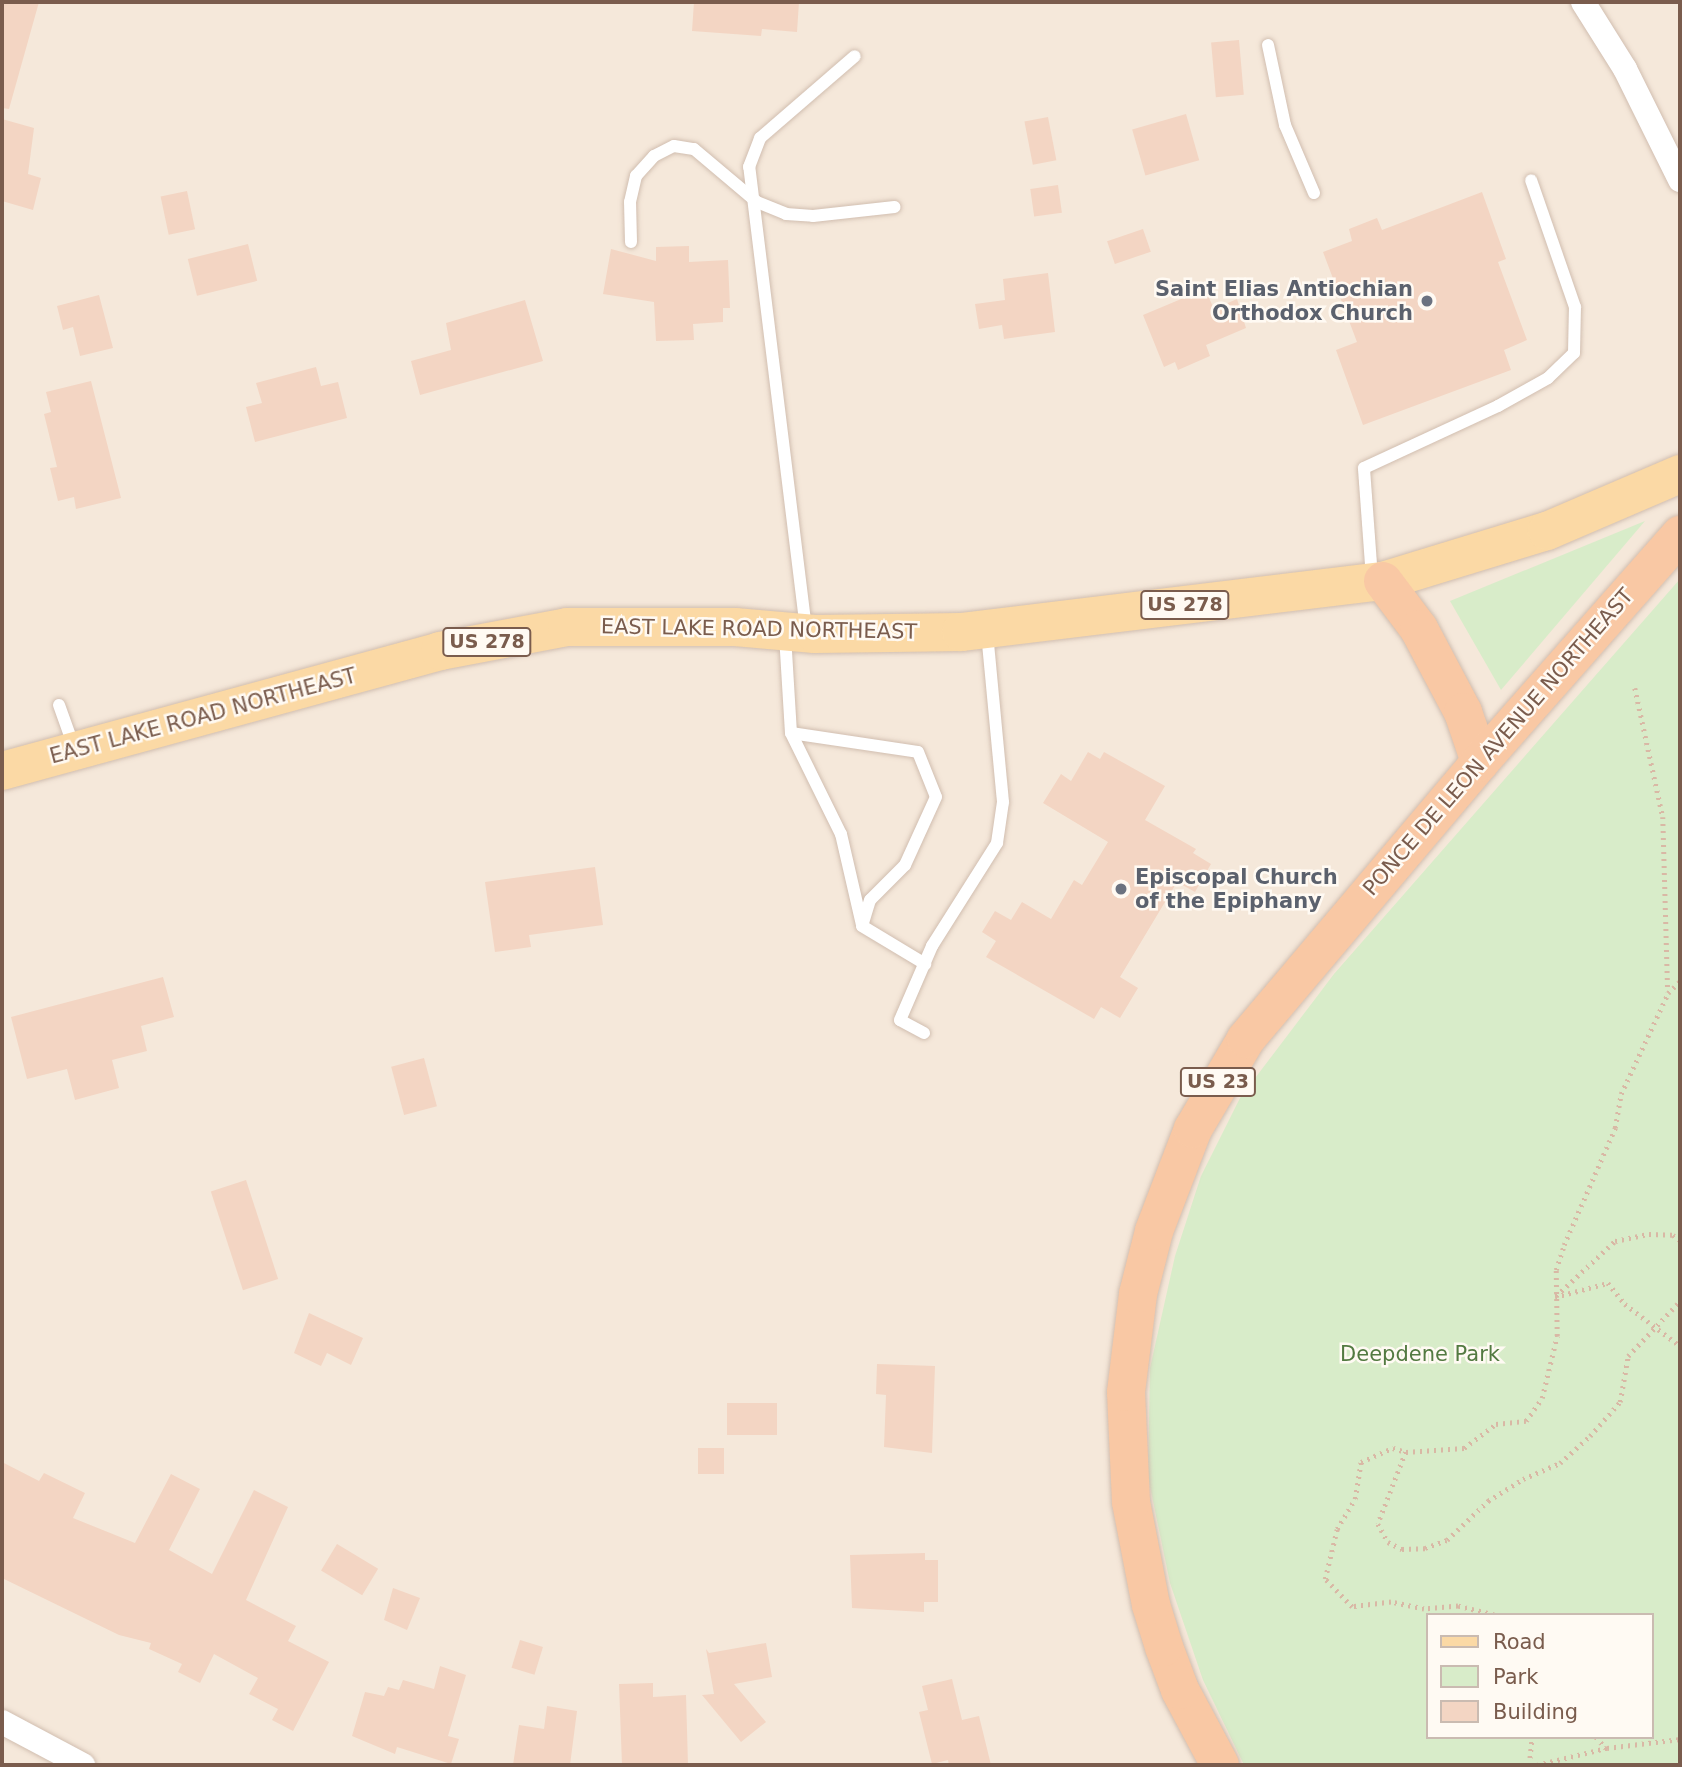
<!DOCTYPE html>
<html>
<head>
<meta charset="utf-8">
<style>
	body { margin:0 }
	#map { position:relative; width:1682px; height:1767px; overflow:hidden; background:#fdf6ec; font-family:"DejaVu Sans",sans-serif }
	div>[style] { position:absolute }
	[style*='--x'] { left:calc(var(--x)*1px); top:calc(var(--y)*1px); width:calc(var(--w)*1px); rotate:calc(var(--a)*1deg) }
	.residential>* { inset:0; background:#f5e8da }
	.green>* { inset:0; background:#d8ecc9 }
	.building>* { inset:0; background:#f3d5c3; transform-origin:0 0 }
	.path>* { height:4.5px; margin-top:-2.25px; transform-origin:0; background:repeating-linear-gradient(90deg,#d9b8a5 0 2px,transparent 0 7px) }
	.roads { filter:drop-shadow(0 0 2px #d1beb0) drop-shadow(0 0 2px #d1beb0) }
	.service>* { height:12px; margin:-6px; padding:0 6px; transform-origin:6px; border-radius:6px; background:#fff }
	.minor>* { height:24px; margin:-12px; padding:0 12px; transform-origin:12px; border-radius:12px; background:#fff }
	.primary>* { height:38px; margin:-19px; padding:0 19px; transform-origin:19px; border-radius:19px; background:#fbd9a5 }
	.trunk>* { height:38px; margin:-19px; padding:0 19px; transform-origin:19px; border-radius:19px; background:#f9c8a4 }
	.dots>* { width:19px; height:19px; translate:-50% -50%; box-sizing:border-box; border:4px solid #fffaf3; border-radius:50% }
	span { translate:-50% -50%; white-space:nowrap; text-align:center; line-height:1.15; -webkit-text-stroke:5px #fffaf3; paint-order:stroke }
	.shield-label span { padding:2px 5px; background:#fffaf3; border:2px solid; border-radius:5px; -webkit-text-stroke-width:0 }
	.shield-label { font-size:19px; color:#7a5c4d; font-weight:700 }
	.worship-label { font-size:21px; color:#5b616d; font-weight:700 }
	.right { translate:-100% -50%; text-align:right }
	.left { translate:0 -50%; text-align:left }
	.street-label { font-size:21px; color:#7a5c4d }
	.park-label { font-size:21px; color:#537a41 }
	.frame { position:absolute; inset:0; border:4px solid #7a5c4d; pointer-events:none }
	.legend { position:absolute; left:1426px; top:1613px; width:228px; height:126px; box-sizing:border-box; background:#fffaf3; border:2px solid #cabbb1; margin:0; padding:9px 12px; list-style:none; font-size:21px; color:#7a5c4d }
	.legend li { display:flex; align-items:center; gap:14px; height:35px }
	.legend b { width:35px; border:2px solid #cabbb1 }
</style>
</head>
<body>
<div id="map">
	<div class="residential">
		<i style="clip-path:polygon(evenodd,2px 2px,1680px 2px,1680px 1765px,2px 1765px,2px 2px,1428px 1615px,1652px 1615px,1652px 1737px,1428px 1737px,1428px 1615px)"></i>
	</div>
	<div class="green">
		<i style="clip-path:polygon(1645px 521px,1501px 690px,1450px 601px)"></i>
		<i style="clip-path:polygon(evenodd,1680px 579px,1680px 1765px,1244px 1765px,1203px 1680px,1170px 1583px,1148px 1477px,1150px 1368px,1175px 1256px,1201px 1176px,1240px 1098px,1334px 974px,1680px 579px,1428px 1615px,1652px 1615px,1652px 1737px,1428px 1737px,1428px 1615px)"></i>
	</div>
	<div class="building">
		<i style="clip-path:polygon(2px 2px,39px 2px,9px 109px,2px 108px)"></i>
		<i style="clip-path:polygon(694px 2px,799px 2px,797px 32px,762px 29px,761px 36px,692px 31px)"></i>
		<i style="left:1239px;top:40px;width:55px;height:28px;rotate:85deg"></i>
		<i style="left:1186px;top:114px;width:48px;height:56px;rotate:74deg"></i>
		<i style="left:1048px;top:117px;width:44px;height:24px;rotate:79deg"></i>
		<i style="clip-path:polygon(2px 119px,34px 128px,28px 174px,41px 178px,33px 210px,2px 201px)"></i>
		<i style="left:1058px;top:185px;width:28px;height:28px;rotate:82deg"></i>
		<i style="left:187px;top:191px;width:39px;height:27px;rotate:78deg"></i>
		<i style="clip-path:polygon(1482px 192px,1506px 259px,1498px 262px,1527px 340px,1504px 350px,1511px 370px,1363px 425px,1336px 350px,1357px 342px,1323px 252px,1352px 241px,1349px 229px,1377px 218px,1382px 230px)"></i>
		<i style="left:1143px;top:229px;width:24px;height:38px;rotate:71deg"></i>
		<i style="left:248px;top:244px;width:38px;height:62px;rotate:76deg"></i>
		<i style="clip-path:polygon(689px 246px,689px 262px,728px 260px,730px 308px,723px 308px,723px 322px,693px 324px,694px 340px,656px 341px,654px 302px,603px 294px,611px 249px,656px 261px,656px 247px)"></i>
		<i style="clip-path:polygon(1048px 273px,1055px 332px,1004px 339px,1002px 325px,979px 329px,975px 304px,1005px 300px,1003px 279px)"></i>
		<i style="clip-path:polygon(1205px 289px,1214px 309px,1237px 299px,1246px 328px,1206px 345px,1210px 356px,1178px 370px,1175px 362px,1164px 367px,1143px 315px)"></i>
		<i style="clip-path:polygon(99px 295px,113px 348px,80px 356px,73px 327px,63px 330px,57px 306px)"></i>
		<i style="clip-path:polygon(525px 300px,543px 361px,420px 395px,411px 361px,451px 350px,446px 323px)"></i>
		<i style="clip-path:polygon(316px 367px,321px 386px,338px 382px,347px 418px,255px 442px,246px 407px,262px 403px,256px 383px)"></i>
		<i style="clip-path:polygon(91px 381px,121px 498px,76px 509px,74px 497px,58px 501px,50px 468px,57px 467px,44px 414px,51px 412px,46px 392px)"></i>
		<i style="clip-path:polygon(1088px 752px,1100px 759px,1104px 752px,1165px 786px,1145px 820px,1196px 849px,1193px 853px,1211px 864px,1195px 892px,1177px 882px,1120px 977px,1138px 988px,1120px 1018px,1101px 1007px,1094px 1019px,986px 957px,996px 941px,982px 932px,995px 911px,1011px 920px,1022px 902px,1051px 919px,1074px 880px,1082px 885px,1108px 842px,1043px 803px,1061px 774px,1071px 781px)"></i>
		<i style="clip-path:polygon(595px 867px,603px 925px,529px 935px,531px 947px,495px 952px,485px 882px)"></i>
		<i style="clip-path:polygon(163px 977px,174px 1017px,141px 1026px,147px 1051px,112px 1060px,119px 1088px,75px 1100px,67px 1069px,27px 1079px,11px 1017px)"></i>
		<i style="left:424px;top:1058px;width:50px;height:34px;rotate:75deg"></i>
		<i style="left:246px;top:1180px;width:104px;height:37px;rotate:72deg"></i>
		<i style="clip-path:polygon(309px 1313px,363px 1338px,351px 1365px,327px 1353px,321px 1366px,294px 1353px)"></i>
		<i style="clip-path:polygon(877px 1364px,935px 1366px,932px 1453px,884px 1447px,886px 1395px,876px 1394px)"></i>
		<i style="left:727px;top:1403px;width:50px;height:32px"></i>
		<i style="left:698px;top:1448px;width:26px;height:26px"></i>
		<i style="clip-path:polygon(2px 1462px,39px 1481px,44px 1473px,85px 1493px,73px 1518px,135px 1543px,171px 1474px,200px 1489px,169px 1550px,212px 1574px,254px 1490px,288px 1507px,246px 1600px,296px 1626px,288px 1641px,329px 1662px,293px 1731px,272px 1720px,278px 1709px,249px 1694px,258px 1678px,214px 1654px,200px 1683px,178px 1672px,182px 1664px,149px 1649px,151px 1643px,119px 1635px,2px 1578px)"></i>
		<i style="left:337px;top:1544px;width:48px;height:31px;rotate:31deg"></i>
		<i style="clip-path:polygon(925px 1553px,925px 1560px,938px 1560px,938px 1602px,924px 1602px,924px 1612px,852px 1608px,850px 1555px)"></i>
		<i style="clip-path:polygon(393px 1588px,420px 1598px,407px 1630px,384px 1620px)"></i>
		<i style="left:520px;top:1640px;width:24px;height:29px;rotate:17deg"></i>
		<i style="clip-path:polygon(766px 1643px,772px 1677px,734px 1684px,766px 1722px,741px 1742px,702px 1695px,714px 1694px,706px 1649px,709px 1653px)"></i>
		<i style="clip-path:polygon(440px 1666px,466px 1675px,448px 1736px,459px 1739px,451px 1764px,397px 1747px,395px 1754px,352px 1736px,365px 1692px,384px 1696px,388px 1687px,399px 1690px,403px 1680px,434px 1689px)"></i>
		<i style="clip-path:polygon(952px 1679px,962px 1720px,979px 1716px,991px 1765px,949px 1765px,948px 1760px,932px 1764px,919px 1712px,928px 1710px,922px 1686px)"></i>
		<i style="clip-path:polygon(653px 1683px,653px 1697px,686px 1695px,688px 1765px,622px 1765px,619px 1684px)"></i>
		<i style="clip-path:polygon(547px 1706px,577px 1711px,570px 1765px,513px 1765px,519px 1725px,544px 1729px)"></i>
	</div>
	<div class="path">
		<i style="--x:1635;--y:688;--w:132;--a:77.8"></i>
		<i style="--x:1663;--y:817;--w:175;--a:88.4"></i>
		<i style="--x:1556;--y:1296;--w:81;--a:-43"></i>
		<i style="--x:1615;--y:1241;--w:35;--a:-12"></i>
		<i style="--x:1649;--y:1234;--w:24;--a:2"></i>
		<i style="--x:1673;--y:1235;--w:9;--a:36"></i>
		<i style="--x:1555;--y:1297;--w:55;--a:-14.8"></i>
		<i style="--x:1608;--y:1283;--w:27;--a:51"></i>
		<i style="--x:1625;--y:1304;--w:69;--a:37.4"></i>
		<i style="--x:1406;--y:1452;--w:77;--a:111.3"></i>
		<i style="--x:1378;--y:1524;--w:21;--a:61"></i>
		<i style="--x:1388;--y:1542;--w:16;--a:27"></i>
		<i style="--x:1402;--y:1549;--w:23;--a:-2"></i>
		<i style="--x:1425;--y:1548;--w:23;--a:-20"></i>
		<i style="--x:1447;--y:1540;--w:57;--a:-43.6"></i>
		<i style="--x:1488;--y:1501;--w:41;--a:-32.2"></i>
		<i style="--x:1523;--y:1479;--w:40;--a:-23.4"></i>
		<i style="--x:1560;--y:1463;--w:40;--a:-42"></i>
		<i style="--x:1590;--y:1436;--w:45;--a:-48.6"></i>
		<i style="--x:1620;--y:1402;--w:47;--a:-80.1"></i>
		<i style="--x:1628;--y:1356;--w:76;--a:-46.6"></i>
		<i style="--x:1494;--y:1615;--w:37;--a:-166"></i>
		<i style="--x:1458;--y:1606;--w:34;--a:175"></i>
		<i style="--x:1424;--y:1609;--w:34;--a:-168"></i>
		<i style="--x:1391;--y:1602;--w:39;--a:173"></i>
		<i style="--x:1352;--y:1607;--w:39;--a:-134"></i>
		<i style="--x:1325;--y:1579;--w:51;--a:-76.5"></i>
		<i style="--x:1337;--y:1529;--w:35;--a:-59"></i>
		<i style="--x:1355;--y:1499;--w:37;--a:-81"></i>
		<i style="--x:1361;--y:1462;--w:35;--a:-24"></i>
		<i style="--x:1393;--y:1448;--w:14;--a:17"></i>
		<i style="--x:1406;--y:1452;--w:58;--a:-3.9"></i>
		<i style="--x:1464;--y:1448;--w:40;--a:-37"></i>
		<i style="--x:1496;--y:1424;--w:30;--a:-6"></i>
		<i style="--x:1526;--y:1421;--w:28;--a:-55"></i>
		<i style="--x:1542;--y:1398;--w:64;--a:-76.4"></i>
		<i style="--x:1557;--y:1336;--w:66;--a:-90.9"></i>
		<i style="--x:1556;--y:1270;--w:26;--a:-72"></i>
		<i style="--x:1564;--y:1245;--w:128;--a:-66.4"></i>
		<i style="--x:1615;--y:1128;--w:35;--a:-80"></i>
		<i style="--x:1621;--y:1094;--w:111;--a:-65"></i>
		<i style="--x:1668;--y:993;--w:17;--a:-45"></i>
		<i style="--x:1596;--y:1737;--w:15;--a:48"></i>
		<i style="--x:1529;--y:1765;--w:28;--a:-84"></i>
		<i style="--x:1537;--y:1765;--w:72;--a:-13.7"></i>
		<i style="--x:1607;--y:1748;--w:74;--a:-7"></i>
	</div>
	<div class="roads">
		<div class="service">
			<i style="--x:1268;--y:45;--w:82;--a:78"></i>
			<i style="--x:1285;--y:125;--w:74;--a:66.9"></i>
			<i style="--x:631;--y:242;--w:40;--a:-91.4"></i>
			<i style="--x:630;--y:202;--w:27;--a:-77"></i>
			<i style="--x:636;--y:176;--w:27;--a:-48"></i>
			<i style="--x:654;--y:156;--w:22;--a:-27"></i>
			<i style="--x:674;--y:146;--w:20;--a:9"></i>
			<i style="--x:694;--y:149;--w:82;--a:40.1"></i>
			<i style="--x:757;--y:202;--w:31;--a:22"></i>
			<i style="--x:786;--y:214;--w:27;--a:4"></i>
			<i style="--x:813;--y:216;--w:82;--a:-6.3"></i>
			<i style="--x:1372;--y:578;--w:110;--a:-94.2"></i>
			<i style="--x:1364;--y:468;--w:148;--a:-24.8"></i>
			<i style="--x:1498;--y:406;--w:57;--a:-29.2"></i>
			<i style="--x:1548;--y:378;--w:36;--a:-44"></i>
			<i style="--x:1574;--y:353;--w:46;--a:-88.8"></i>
			<i style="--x:1575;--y:307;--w:134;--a:-109.1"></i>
			<i style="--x:806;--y:629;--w:466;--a:-97"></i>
			<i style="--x:749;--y:167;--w:31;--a:-69"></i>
			<i style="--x:760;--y:138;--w:125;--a:-40.8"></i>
			<i style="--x:785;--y:635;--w:98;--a:86.5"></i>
			<i style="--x:791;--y:733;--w:128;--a:8.5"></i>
			<i style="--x:918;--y:752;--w:48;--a:68.2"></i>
			<i style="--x:936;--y:797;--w:75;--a:114.5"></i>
			<i style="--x:905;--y:865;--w:49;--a:135"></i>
			<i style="--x:870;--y:900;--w:27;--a:107"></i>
			<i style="--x:862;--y:926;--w:74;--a:31.1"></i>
			<i style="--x:59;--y:705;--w:45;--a:70.3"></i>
			<i style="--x:791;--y:733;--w:113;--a:63.7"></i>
			<i style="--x:841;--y:834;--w:93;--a:77"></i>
			<i style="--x:924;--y:1033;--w:27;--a:-152"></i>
			<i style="--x:900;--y:1020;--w:81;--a:-66.6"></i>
			<i style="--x:932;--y:946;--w:122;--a:-57.7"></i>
			<i style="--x:997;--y:843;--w:41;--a:-81.7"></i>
			<i style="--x:1003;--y:802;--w:170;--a:-95.4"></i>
		</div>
		<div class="minor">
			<i style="--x:1583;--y:2;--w:79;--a:57.9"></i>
			<i style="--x:1625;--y:69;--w:124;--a:63.6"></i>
			<i style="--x:2;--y:1722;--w:92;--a:28"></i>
		</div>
		<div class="primary">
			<i style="--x:2;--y:771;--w:454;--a:-15.3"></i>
			<i style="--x:440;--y:651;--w:129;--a:-10.7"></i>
			<i style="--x:567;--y:627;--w:168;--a:0"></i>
			<i style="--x:735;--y:627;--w:80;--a:5"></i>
			<i style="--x:815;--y:634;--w:146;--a:-0.8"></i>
			<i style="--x:961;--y:632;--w:425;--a:-6.9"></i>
			<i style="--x:1383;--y:581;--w:171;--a:-17"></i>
			<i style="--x:1547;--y:531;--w:145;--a:-23.2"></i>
		</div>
		<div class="trunk">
			<i style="--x:1383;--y:581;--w:60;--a:53.1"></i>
			<i style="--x:1419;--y:629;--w:94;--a:62.1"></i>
			<i style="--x:1463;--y:712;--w:53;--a:71.2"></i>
			<i style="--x:1220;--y:1765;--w:85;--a:-118.1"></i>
			<i style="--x:1180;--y:1690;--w:46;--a:-110.4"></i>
			<i style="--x:1164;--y:1647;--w:44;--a:-107.2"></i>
			<i style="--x:1151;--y:1605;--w:105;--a:-101"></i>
			<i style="--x:1131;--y:1502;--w:110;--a:-92.6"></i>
			<i style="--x:1126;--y:1392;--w:99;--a:-83"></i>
			<i style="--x:1138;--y:1294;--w:65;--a:-75.7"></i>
			<i style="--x:1154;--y:1231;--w:109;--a:-69.1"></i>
			<i style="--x:1193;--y:1129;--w:104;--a:-59.5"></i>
			<i style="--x:1246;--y:1039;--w:363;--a:-49.8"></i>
			<i style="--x:1480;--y:762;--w:303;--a:-48.6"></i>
		</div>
	</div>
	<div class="dots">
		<i style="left:1427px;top:301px;background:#6b7280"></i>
		<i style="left:1121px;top:889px;background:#6b7280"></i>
	</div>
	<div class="shield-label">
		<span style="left:1185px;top:605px">US 278</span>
		<span style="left:487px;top:642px">US 278</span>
		<span style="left:1218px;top:1082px">US 23</span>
	</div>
	<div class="worship-label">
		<span class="right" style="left:1413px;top:301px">Saint Elias Antiochian<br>Orthodox Church</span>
		<span class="left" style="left:1135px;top:889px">Episcopal Church<br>of the Epiphany</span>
	</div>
	<div class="street-label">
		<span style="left:759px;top:629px;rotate:1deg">EAST LAKE ROAD NORTHEAST</span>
		<span style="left:203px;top:716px;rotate:-15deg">EAST LAKE ROAD NORTHEAST</span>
		<span style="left:1498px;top:742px;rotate:-49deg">PONCE DE LEON AVENUE NORTHEAST</span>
	</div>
	<div class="park-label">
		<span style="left:1420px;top:1354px">Deepdene Park</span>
	</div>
	<div class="frame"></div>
	<ul class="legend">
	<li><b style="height:9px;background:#fbd9a5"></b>Road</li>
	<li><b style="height:19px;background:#d8ecc9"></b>Park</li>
	<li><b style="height:19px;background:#f3d5c3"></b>Building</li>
	</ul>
</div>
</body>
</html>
